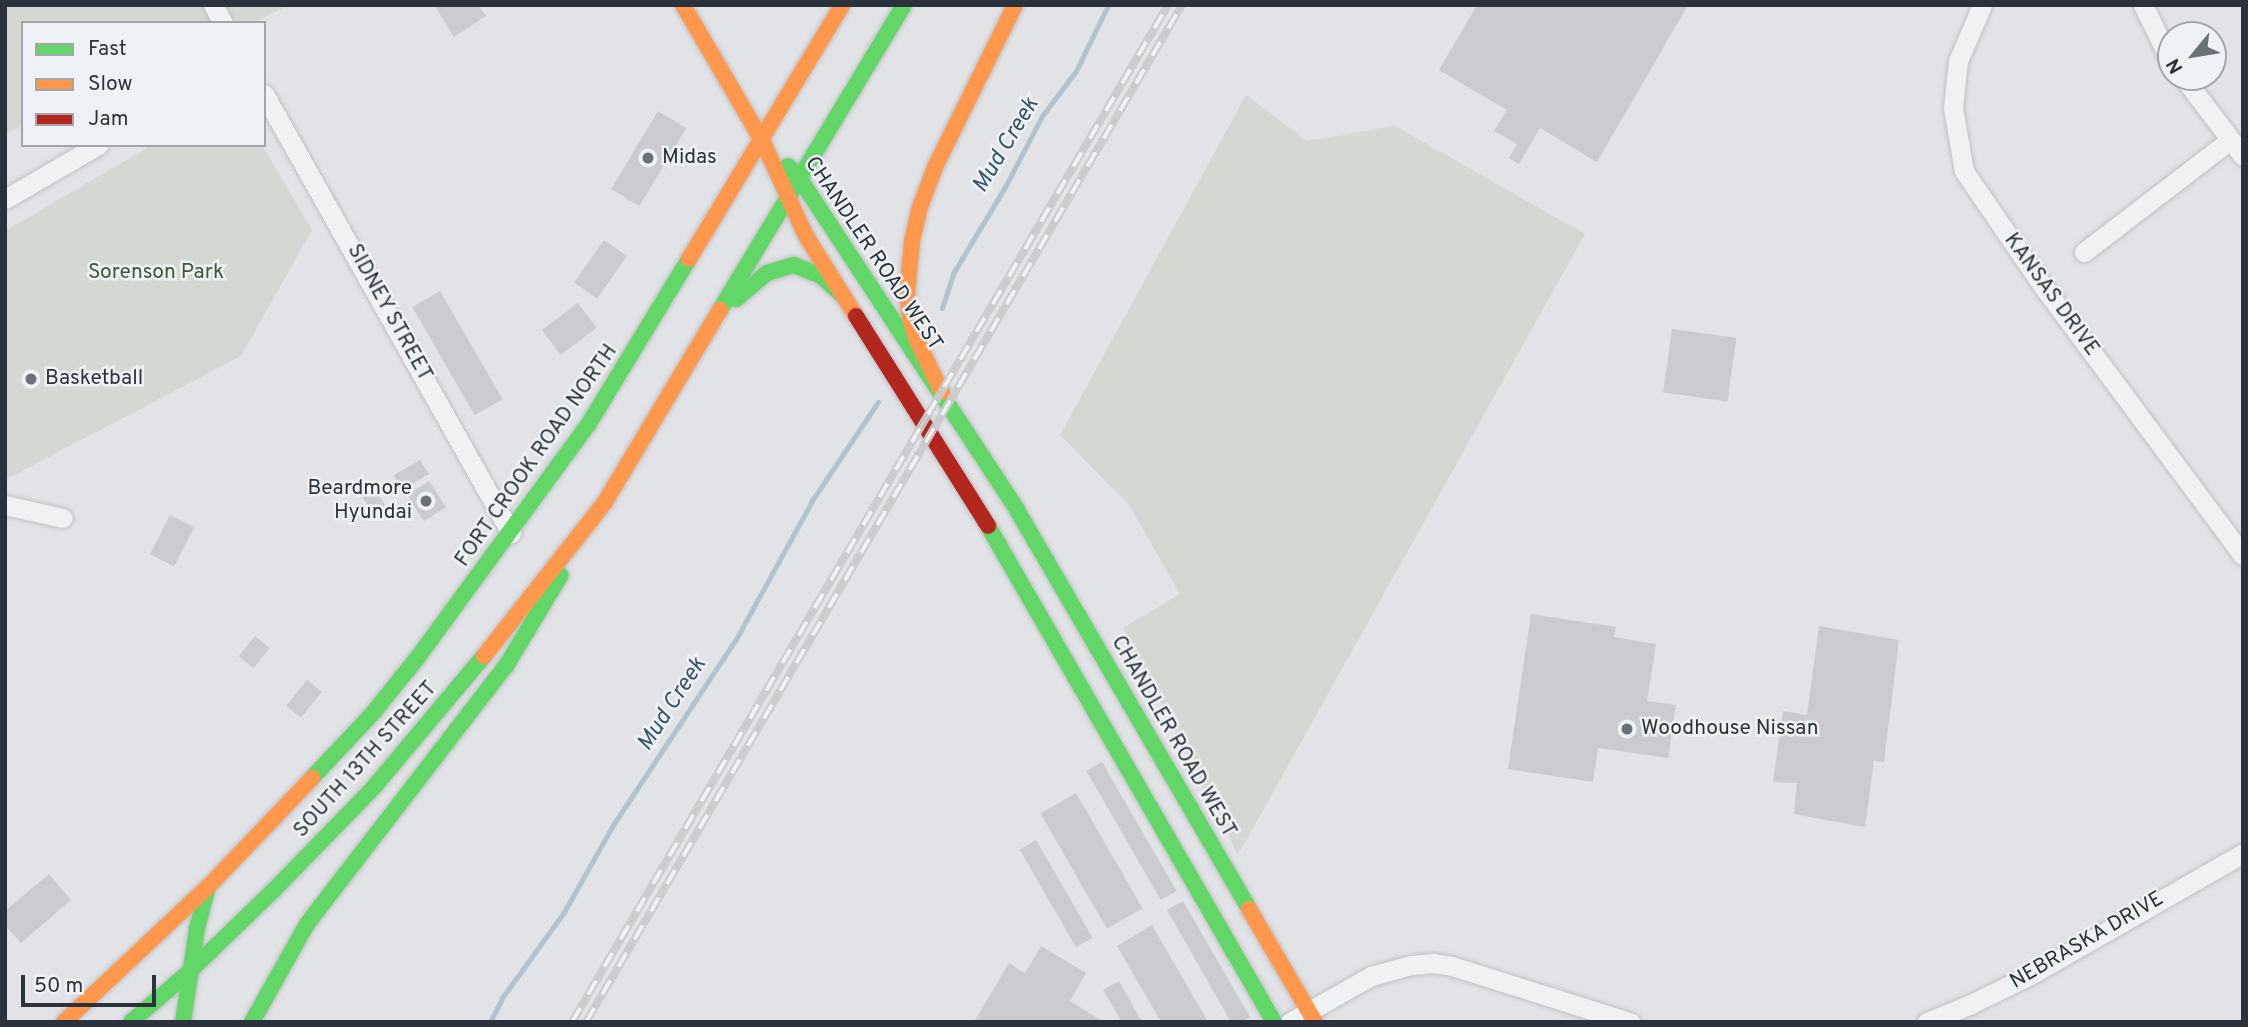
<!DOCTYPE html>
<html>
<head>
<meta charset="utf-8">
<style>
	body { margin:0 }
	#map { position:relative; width:2248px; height:1027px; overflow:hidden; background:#e1e3e6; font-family:Overpass,sans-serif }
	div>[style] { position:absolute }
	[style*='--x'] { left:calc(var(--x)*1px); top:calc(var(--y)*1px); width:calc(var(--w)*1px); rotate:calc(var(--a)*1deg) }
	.green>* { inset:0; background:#d3d9d2 }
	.stream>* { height:5px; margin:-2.5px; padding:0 2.5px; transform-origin:2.5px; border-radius:2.5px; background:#b2c2ce }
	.building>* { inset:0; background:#c9cbce; transform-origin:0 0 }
	.roads { filter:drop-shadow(0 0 2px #c0c1c4) drop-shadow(0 0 2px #c0c1c4) }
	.street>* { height:19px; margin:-9.5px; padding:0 9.5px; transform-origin:9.5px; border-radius:9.5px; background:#f0f1f3 }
	.fast>* { height:16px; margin:-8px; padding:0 8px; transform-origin:8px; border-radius:8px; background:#63d668 }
	.slow>* { height:16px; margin:-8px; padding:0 8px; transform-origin:8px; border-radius:8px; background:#ff974d }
	.jam>* { height:16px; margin:-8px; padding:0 8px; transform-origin:8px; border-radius:8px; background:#b3261e }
	.rail>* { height:8px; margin-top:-4px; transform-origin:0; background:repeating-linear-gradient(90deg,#eff2f5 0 16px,#cacbcd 0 32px); box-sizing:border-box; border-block:2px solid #cacbcd }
	.dots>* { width:19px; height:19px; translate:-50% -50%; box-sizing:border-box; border:4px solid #eff2f5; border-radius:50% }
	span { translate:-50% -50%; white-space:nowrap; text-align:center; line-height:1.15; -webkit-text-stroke:5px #eff2f5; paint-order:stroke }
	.poi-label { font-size:21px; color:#2a333d }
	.left { translate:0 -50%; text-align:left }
	.right { translate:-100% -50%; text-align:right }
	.street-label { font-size:21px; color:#2a333d }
	.park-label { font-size:21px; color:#415739 }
	.water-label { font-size:23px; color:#38546d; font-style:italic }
	.frame { position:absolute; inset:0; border:7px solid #2a333d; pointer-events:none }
	.legend { position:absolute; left:21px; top:21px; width:245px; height:126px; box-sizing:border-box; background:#eff2f5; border:2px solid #a0a6ab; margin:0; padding:9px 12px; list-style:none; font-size:21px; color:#2a333d }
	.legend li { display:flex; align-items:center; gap:14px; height:35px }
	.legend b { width:35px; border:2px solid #a0a6ab }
	.north { position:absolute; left:2157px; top:21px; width:70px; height:70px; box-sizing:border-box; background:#eff2f5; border:2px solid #a0a6ab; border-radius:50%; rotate:240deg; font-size:19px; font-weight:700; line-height:28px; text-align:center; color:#2a333d }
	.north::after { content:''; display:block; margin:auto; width:24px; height:32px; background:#6a7178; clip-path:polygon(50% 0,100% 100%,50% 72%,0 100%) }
	.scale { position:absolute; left:21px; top:975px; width:135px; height:32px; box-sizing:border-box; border:4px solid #2a333d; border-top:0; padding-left:9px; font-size:21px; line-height:24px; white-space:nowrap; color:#2a333d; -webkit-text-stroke:5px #eff2f5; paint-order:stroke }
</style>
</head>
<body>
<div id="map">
	<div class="green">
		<i style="clip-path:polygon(5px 5px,290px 5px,252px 23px,23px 23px,23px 126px,5px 134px)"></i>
		<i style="clip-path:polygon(1246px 95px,1307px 141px,1395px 126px,1585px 234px,1238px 855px,1123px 628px,1180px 594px,1129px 505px,1060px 435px)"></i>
		<i style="clip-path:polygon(152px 145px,262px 145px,312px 230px,241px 356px,5px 480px,5px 231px)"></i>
	</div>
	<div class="stream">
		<i style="--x:942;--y:308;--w:38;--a:-72"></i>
		<i style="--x:954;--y:272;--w:99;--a:-59"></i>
		<i style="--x:1005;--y:187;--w:80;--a:-62.5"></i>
		<i style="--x:1042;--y:116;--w:56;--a:-52.9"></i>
		<i style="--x:1076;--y:71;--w:73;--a:-64.1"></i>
		<i style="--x:490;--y:1022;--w:27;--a:-63"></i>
		<i style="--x:502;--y:998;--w:106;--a:-54.2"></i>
		<i style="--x:564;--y:912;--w:100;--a:-60.6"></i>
		<i style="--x:613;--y:825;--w:221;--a:-56.5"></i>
		<i style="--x:735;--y:641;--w:162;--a:-61.2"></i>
		<i style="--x:813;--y:499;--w:117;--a:-56.2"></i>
	</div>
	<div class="building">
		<i style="clip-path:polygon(434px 5px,478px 5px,486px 16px,454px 37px)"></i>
		<i style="clip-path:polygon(1477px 5px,1688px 5px,1597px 162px,1540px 128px,1519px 164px,1509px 158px,1517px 144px,1494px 131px,1507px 110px,1439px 70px)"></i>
		<i style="left:658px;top:111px;width:33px;height:91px;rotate:31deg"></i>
		<i style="left:604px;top:240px;width:28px;height:52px;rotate:35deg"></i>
		<i style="left:440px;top:291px;width:125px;height:32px;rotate:60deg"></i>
		<i style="left:578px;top:303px;width:31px;height:45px;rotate:53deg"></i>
		<i style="left:1672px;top:329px;width:65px;height:64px;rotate:8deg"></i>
		<i style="clip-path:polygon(420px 460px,429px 474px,392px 496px,387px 487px,397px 481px,394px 475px)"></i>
		<i style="left:429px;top:481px;width:31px;height:26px;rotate:57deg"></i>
		<i style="left:375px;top:489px;width:19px;height:15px;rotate:58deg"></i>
		<i style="left:170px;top:515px;width:27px;height:44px;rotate:27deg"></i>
		<i style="clip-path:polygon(1531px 614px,1616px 627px,1614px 637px,1656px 644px,1647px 701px,1676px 705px,1668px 758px,1598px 748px,1593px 782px,1508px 769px)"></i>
		<i style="clip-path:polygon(1819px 626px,1899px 640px,1884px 762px,1874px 761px,1865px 827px,1794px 814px,1797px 783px,1773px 782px,1783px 711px,1807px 715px)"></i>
		<i style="left:255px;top:636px;width:19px;height:26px;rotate:39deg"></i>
		<i style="left:307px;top:680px;width:19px;height:33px;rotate:39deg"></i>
		<i style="left:1102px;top:762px;width:149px;height:18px;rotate:60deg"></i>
		<i style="left:1076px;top:793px;width:133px;height:41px;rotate:60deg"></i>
		<i style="left:1036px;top:840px;width:113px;height:19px;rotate:60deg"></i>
		<i style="clip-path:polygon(49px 874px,71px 900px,21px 943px,5px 925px,5px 911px)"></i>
		<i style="clip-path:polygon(1183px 901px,1250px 1017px,1242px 1022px,1231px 1022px,1167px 910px)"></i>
		<i style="clip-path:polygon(1152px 925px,1208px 1022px,1161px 1022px,1117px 946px)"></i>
		<i style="clip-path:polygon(1041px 946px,1086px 973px,1070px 1001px,1104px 1022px,974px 1022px,1009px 963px,1025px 973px)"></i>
		<i style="clip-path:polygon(1119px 981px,1142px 1022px,1122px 1022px,1103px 990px)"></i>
	</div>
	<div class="roads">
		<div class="street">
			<i style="--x:213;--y:5;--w:21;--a:61"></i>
			<i style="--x:1982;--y:5;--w:61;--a:113.2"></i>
			<i style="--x:1958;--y:61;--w:47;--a:96.1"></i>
			<i style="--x:1953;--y:108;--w:64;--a:80.1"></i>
			<i style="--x:1964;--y:171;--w:138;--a:55.6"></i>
			<i style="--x:2042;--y:285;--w:337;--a:53.4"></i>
			<i style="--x:2143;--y:5;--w:64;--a:63.8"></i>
			<i style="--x:2183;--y:77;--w:99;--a:52.8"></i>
			<i style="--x:264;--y:94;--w:504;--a:60.64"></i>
			<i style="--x:5;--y:199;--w:108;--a:-30.1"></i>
			<i style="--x:2084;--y:252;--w:184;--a:-37.5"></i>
			<i style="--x:5;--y:505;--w:59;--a:12.6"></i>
			<i style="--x:1290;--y:1022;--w:93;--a:-29.6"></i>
			<i style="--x:1371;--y:976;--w:41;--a:-15.4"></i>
			<i style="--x:1411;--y:965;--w:22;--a:-5"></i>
			<i style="--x:1433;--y:963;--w:19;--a:9"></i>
			<i style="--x:1452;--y:966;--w:187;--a:17.5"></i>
			<i style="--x:1927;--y:1022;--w:48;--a:-22.2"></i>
			<i style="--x:1971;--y:1004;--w:68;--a:-26.2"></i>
			<i style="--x:2032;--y:974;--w:243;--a:-29.8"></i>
		</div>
		<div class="fast">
			<i style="--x:788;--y:166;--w:14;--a:45"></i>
			<i style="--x:798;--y:176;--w:399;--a:56.7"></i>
			<i style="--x:1017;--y:510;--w:462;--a:59.8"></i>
			<i style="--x:736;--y:299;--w:40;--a:-40"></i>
			<i style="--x:767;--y:273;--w:28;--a:-17"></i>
			<i style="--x:794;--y:265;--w:29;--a:22"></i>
			<i style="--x:821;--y:276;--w:27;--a:42"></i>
			<i style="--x:720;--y:310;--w:356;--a:-58.9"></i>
			<i style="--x:988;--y:526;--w:573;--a:60.03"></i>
			<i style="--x:312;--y:778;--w:89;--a:-46.8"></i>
			<i style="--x:373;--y:713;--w:72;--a:-51.2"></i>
			<i style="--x:418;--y:657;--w:288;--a:-53.8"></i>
			<i style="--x:588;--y:425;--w:194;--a:-58.7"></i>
			<i style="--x:131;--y:1022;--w:78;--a:-40.8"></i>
			<i style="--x:190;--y:971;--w:117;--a:-44"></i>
			<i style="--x:274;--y:890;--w:144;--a:-45.8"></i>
			<i style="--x:374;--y:787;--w:171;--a:-50"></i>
			<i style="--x:183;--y:1022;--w:95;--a:-81.5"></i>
			<i style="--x:197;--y:928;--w:42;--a:-75"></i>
			<i style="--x:252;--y:1022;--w:112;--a:-60.7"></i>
			<i style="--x:307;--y:924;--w:326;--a:-52.4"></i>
			<i style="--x:506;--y:666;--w:106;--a:-58.9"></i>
		</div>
		<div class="slow">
			<i style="--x:683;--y:5;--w:156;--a:59.7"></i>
			<i style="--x:762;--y:140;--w:106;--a:65.4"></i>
			<i style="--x:806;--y:236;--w:94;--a:58"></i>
			<i style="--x:689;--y:259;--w:297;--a:-58.9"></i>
			<i style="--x:942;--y:392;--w:57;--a:-116.1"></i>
			<i style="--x:917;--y:341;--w:24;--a:-107"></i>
			<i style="--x:910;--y:318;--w:23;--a:-97"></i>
			<i style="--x:907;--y:295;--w:54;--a:-84.7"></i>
			<i style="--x:912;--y:241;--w:35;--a:-77"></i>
			<i style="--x:920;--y:207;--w:45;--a:-69.1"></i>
			<i style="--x:936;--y:165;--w:178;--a:-63.7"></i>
			<i style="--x:484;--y:656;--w:196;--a:-51.8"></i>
			<i style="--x:605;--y:502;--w:224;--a:-59.1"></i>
			<i style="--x:1249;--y:909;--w:131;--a:59.7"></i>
			<i style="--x:64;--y:1022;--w:197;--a:-43.2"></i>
			<i style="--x:208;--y:887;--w:151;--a:-46.3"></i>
		</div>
		<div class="jam">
			<i style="--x:856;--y:316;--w:248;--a:57.8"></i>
		</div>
	</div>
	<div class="rail">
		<i style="--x:572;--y:1022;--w:1179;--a:-59.63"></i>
		<i style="--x:586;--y:1022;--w:1179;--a:-59.63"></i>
	</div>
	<div class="dots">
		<i style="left:648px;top:158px;background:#6a7178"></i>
		<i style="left:31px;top:379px;background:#6a7178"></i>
		<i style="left:426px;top:501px;background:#6a7178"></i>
		<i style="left:1627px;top:729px;background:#6a7178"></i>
	</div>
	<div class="poi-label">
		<span class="left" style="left:662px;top:158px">Midas</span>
		<span class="left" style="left:45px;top:379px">Basketball</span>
		<span class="right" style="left:412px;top:501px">Beardmore<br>Hyundai</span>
		<span class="left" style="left:1641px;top:729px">Woodhouse Nissan</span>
	</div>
	<div class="street-label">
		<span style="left:873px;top:254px;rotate:56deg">CHANDLER ROAD WEST</span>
		<span style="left:2051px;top:295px;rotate:54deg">KANSAS DRIVE</span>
		<span style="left:389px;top:313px;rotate:61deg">SIDNEY STREET</span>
		<span style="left:537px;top:456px;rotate:-55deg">FORT CROOK ROAD NORTH</span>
		<span style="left:1173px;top:737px;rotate:60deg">CHANDLER ROAD WEST</span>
		<span style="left:366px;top:760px;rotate:-48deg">SOUTH 13TH STREET</span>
		<span style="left:2087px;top:941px;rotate:-30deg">NEBRASKA DRIVE</span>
	</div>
	<div class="park-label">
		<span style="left:156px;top:273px">Sorenson Park</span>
	</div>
	<div class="water-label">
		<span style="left:1007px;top:146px;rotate:-59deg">Mud Creek</span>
		<span style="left:673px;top:705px;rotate:-57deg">Mud Creek</span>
	</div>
	<div class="frame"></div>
	<ul class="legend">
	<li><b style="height:9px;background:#63d668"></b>Fast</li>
	<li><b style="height:9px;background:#ff974d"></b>Slow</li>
	<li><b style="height:9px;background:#b3261e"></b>Jam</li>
	</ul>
	<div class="north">N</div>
	<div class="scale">50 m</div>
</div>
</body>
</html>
